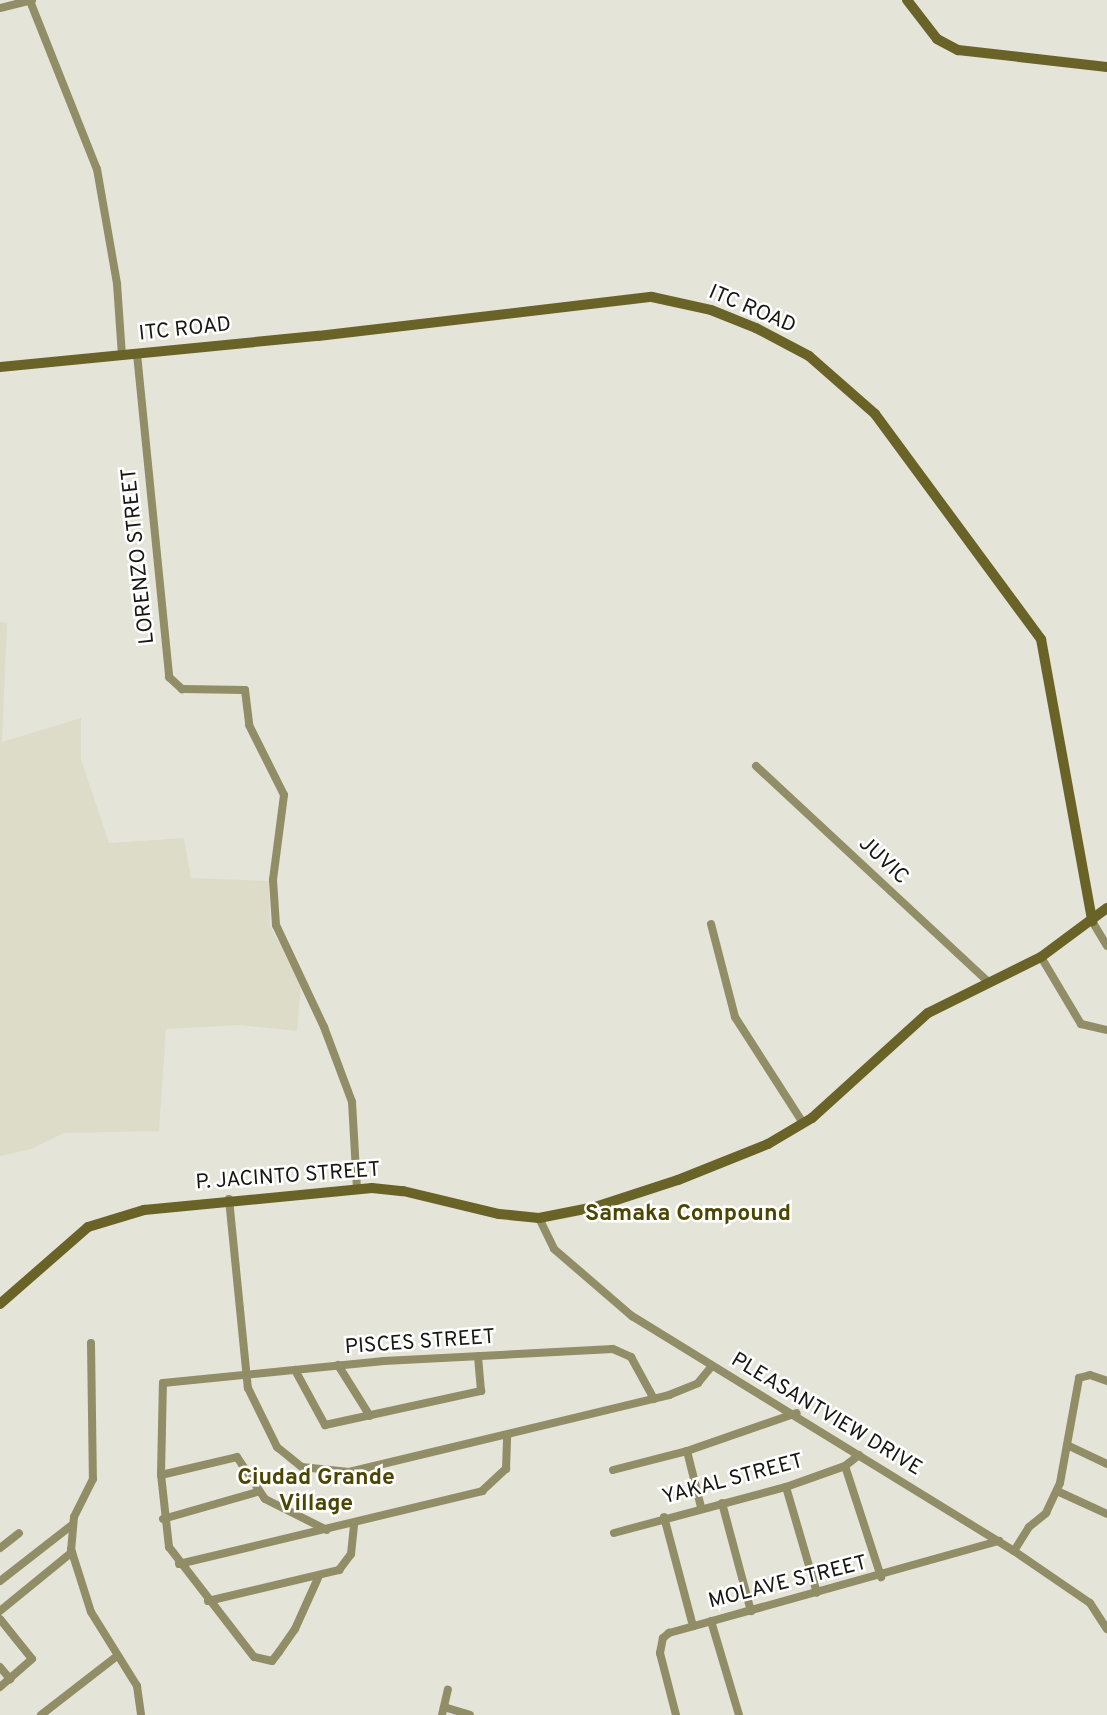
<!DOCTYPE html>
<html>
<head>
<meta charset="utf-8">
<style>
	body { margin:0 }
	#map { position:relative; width:1107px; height:1715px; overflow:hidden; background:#e5e4d9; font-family:Overpass,sans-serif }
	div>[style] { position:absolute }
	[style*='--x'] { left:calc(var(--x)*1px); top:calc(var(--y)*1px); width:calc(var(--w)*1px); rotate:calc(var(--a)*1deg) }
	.built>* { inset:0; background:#dddcc9 }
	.street>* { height:8px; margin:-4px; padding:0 4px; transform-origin:4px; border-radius:4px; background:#908d67 }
	.secondary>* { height:10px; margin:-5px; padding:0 5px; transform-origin:5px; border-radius:5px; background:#696327 }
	span { translate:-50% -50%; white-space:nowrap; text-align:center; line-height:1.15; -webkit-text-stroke:5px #fff; paint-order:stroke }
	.street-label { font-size:21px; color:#171713 }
	.neighbourhood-label { font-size:23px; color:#4c4603; font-weight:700 }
</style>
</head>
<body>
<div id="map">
	<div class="built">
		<i style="clip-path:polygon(0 622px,7px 623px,2px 742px,81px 718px,81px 760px,109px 843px,184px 838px,191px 878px,269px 881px,270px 926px,301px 985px,297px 1031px,240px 1025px,166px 1029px,159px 1131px,64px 1133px,31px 1149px,0 1156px)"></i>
	</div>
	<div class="street">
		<i style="--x:30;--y:1;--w:181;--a:68.3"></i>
		<i style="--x:97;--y:169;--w:117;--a:80.1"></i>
		<i style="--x:117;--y:284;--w:72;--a:86"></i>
		<i style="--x:0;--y:8;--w:33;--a:-14"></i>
		<i style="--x:137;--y:354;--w:325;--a:84.3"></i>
		<i style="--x:169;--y:677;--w:18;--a:43"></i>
		<i style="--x:182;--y:689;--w:63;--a:0.9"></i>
		<i style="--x:245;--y:690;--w:35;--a:83"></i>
		<i style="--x:249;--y:725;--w:78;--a:63.4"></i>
		<i style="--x:284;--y:795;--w:86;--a:97.4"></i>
		<i style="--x:273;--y:880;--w:45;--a:86.2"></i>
		<i style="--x:276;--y:925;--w:113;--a:64.8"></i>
		<i style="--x:324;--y:1027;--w:80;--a:69.5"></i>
		<i style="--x:352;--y:1102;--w:87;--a:86.7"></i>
		<i style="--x:756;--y:766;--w:316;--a:42.9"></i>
		<i style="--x:1092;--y:921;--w:29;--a:59"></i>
		<i style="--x:711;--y:924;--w:96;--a:75.5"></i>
		<i style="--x:735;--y:1017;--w:126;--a:57.3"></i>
		<i style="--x:1041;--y:957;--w:78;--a:59.2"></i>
		<i style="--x:1081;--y:1024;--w:27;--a:13"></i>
		<i style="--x:229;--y:1199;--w:190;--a:84.3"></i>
		<i style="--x:248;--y:1388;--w:66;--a:63.8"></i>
		<i style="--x:277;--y:1447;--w:32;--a:39"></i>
		<i style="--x:302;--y:1467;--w:47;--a:6.1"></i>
		<i style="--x:349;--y:1472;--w:329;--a:-13.5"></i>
		<i style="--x:669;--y:1395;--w:31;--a:-22"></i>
		<i style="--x:698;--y:1383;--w:22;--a:-51"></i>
		<i style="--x:539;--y:1218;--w:34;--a:64"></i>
		<i style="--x:554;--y:1249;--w:103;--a:40.7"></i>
		<i style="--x:632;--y:1316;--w:448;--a:31.6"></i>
		<i style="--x:1014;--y:1551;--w:92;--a:34.4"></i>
		<i style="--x:1090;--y:1603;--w:31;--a:57"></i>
		<i style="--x:91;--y:1343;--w:136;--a:89.2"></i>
		<i style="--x:93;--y:1479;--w:42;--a:116.6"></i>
		<i style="--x:74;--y:1517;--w:32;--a:95"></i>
		<i style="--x:71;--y:1549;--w:66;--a:72.4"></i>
		<i style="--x:91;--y:1612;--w:87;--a:58.1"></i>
		<i style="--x:137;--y:1686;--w:29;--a:82"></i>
		<i style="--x:338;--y:1365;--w:60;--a:57.9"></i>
		<i style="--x:295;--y:1370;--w:63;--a:61.4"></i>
		<i style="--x:325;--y:1425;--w:160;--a:-12.3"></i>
		<i style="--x:481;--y:1391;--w:35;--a:-95"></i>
		<i style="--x:1067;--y:1445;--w:44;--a:25.4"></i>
		<i style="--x:687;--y:1451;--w:58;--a:76"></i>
		<i style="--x:845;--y:1466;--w:117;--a:72"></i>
		<i style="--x:613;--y:1470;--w:76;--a:-14.4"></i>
		<i style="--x:687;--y:1451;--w:116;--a:-19.1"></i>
		<i style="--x:161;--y:1475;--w:78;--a:-13.3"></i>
		<i style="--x:237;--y:1457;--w:50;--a:56.3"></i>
		<i style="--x:265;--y:1499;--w:69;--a:26.6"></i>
		<i style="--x:786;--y:1487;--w:110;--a:73.7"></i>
		<i style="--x:1057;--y:1491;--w:55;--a:24.7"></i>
		<i style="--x:722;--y:1503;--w:112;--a:75"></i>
		<i style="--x:664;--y:1517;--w:113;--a:75.1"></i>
		<i style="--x:163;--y:1519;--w:98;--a:-16"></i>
		<i style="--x:614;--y:1533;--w:178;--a:-15"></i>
		<i style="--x:786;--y:1487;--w:63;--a:-19.6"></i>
		<i style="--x:845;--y:1466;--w:18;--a:-38"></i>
		<i style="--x:0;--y:1548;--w:24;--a:-38"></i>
		<i style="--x:1014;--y:1551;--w:28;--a:-58"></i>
		<i style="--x:1029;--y:1527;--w:22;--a:-39"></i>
		<i style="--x:1046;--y:1513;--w:33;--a:-65"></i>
		<i style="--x:1060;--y:1483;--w:107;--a:-79.7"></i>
		<i style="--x:1079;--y:1378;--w:11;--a:-15"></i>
		<i style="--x:1090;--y:1375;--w:18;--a:19"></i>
		<i style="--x:179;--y:1564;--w:312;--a:-13.5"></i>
		<i style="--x:482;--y:1491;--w:33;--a:-43"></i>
		<i style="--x:506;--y:1469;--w:34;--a:-88"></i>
		<i style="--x:318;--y:1578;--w:56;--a:114.3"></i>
		<i style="--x:295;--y:1629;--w:28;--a:125"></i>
		<i style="--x:279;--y:1652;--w:11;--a:128"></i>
		<i style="--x:272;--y:1661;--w:18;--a:-167"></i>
		<i style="--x:254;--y:1657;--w:139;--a:-127.7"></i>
		<i style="--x:169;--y:1547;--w:72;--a:-96.3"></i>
		<i style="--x:161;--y:1475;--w:92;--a:-88.8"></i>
		<i style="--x:163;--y:1383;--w:222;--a:-5.7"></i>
		<i style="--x:384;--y:1361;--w:229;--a:-3"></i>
		<i style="--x:613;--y:1349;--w:20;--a:24"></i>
		<i style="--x:631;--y:1357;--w:48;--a:61.3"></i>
		<i style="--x:0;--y:1581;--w:91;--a:-37.9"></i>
		<i style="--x:208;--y:1601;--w:135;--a:-13.3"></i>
		<i style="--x:339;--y:1570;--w:20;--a:-53"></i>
		<i style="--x:351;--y:1554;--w:31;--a:-84"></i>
		<i style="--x:0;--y:1611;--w:93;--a:-39.3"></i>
		<i style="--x:0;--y:1619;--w:51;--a:51.3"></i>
		<i style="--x:32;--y:1659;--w:43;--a:138.8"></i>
		<i style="--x:711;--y:1621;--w:98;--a:73.4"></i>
		<i style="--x:0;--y:1667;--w:16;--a:50"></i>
		<i style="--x:444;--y:1707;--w:27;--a:17"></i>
		<i style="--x:41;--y:1715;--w:96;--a:-37.8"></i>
		<i style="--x:442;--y:1715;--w:26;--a:-77"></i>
		<i style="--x:676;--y:1715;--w:64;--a:-104.5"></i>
		<i style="--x:660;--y:1653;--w:15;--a:-79"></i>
		<i style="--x:663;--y:1638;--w:8;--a:-40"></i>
		<i style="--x:669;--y:1633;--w:343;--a:-15.6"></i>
	</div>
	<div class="secondary">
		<i style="--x:907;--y:0;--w:49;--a:52.4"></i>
		<i style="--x:937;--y:39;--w:24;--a:28"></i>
		<i style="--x:958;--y:50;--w:150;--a:6.5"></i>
		<i style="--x:0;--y:367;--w:320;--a:-5.6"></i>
		<i style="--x:318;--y:336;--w:336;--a:-6.7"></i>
		<i style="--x:652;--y:297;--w:60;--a:12.4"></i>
		<i style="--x:711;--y:310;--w:48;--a:21.8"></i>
		<i style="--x:756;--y:328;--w:60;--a:27.8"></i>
		<i style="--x:809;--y:356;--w:88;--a:41.3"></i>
		<i style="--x:875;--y:414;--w:280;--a:53.6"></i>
		<i style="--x:1041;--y:639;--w:287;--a:79.7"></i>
		<i style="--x:0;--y:1304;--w:117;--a:-41.2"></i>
		<i style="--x:88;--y:1227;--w:59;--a:-16.9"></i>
		<i style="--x:144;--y:1210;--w:229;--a:-5.5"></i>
		<i style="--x:372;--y:1188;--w:31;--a:6"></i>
		<i style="--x:403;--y:1191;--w:99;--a:13.5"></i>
		<i style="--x:499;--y:1214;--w:40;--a:5.7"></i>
		<i style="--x:539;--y:1218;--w:57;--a:-11.1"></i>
		<i style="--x:595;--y:1207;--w:87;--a:-18"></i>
		<i style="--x:678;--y:1180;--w:97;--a:-21.8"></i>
		<i style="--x:768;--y:1144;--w:51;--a:-30.6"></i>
		<i style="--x:812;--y:1118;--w:156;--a:-42.2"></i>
		<i style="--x:928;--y:1013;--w:126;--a:-26.4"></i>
		<i style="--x:1041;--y:957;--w:82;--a:-36.6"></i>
	</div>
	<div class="street-label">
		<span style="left:752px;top:310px;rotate:23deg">ITC ROAD</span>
		<span style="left:185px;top:330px;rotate:-6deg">ITC ROAD</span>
		<span style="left:139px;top:556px;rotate:-96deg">LORENZO STREET</span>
		<span style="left:883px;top:861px;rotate:43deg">JUVIC</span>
		<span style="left:288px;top:1177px;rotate:-4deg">P. JACINTO STREET</span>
		<span style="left:420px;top:1343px;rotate:-4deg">PISCES STREET</span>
		<span style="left:826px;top:1415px;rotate:31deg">PLEASANTVIEW DRIVE</span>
		<span style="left:733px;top:1480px;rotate:-15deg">YAKAL STREET</span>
		<span style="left:788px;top:1583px;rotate:-14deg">MOLAVE STREET</span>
	</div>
	<div class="neighbourhood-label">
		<span style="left:688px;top:1215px">Samaka Compound</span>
		<span style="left:316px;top:1492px">Ciudad Grande<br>Village</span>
	</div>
</div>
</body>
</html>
